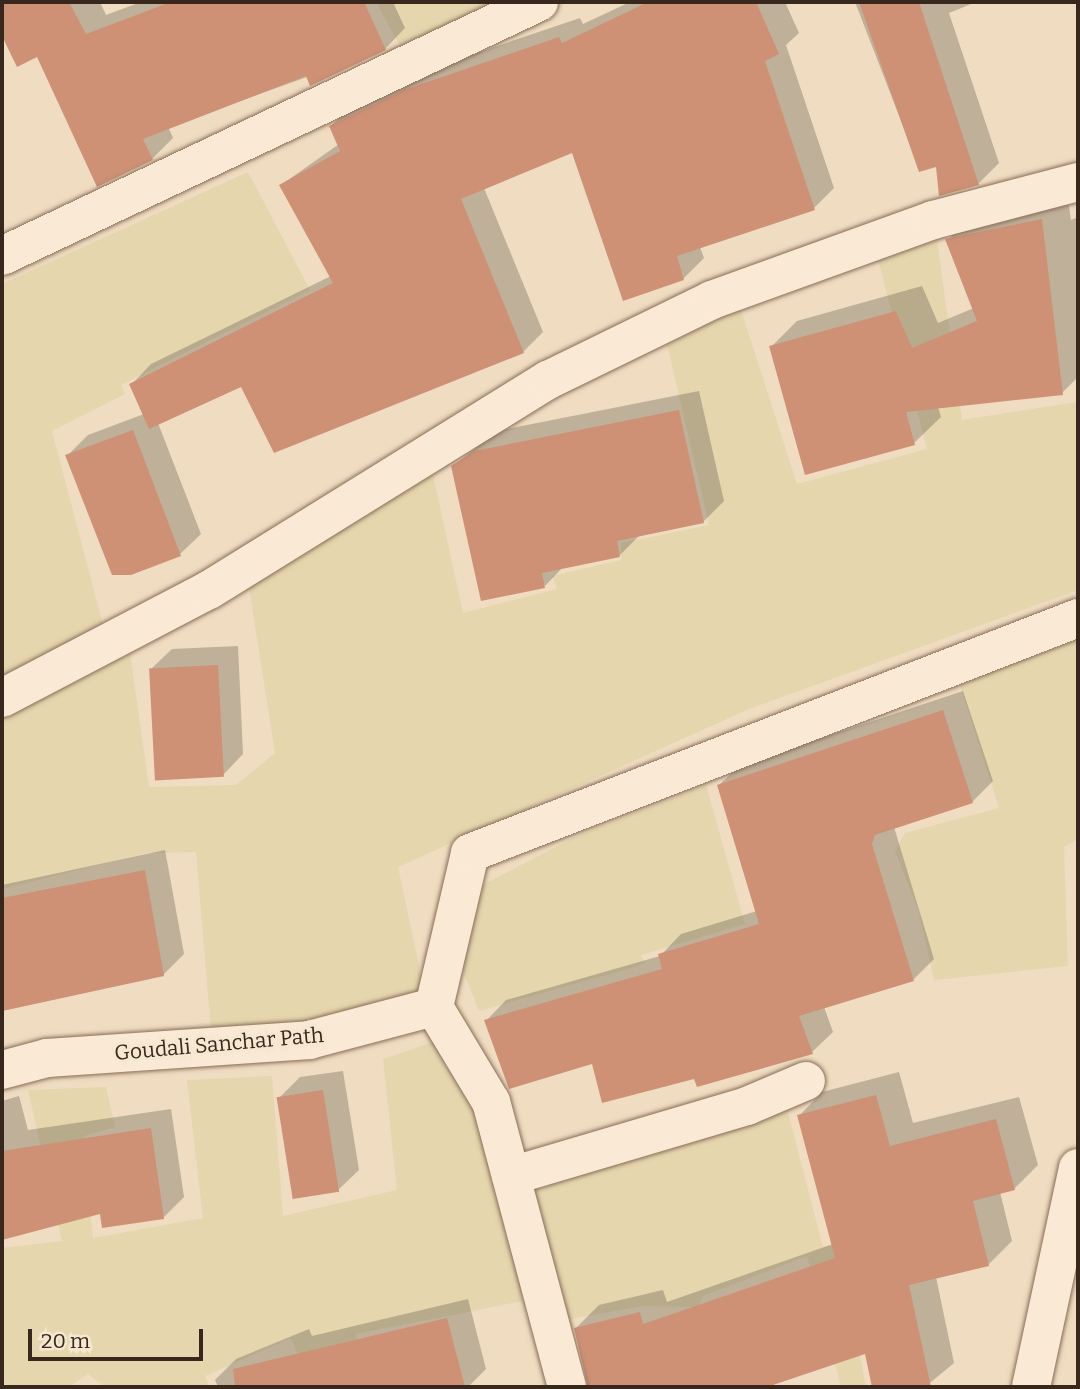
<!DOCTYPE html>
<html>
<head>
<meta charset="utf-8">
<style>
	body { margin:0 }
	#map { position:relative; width:1080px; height:1389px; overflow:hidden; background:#efdcc1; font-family:Bitter,serif }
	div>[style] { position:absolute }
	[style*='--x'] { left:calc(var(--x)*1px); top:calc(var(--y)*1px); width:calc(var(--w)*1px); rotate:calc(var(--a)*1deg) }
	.farmland>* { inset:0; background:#e5d6ae }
	.shadow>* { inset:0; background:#0003 }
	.building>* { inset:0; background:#ce9176; transform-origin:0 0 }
	.roads { filter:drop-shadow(0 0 2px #896d58) drop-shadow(0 0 2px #896d58) }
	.minor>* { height:38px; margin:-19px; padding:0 19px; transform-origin:19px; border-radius:19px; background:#faead5 }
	span { translate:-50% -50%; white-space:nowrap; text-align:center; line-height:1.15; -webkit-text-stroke:6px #f6e7d1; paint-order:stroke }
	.street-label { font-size:21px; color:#38271d }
	.frame { position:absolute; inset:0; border:4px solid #38271d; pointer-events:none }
	.scale { position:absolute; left:28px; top:1329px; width:175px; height:32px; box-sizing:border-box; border:4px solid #38271d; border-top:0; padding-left:9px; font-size:21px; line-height:24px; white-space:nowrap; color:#38271d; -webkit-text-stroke:5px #f6e7d1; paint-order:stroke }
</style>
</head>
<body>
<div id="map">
	<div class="farmland">
		<i style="clip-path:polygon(376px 2px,485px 2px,488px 6px,403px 52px)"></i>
		<i style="clip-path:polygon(248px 172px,310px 290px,121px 385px,125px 394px,52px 431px,103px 625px,2px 679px,2px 284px)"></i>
		<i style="clip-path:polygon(937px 240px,962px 420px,1078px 402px,1078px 590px,749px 709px,398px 867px,424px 989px,376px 1012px,306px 1027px,211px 1030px,196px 852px,147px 853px,2px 889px,2px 709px,129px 645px,149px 787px,236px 785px,275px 753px,248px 581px,432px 470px,463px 613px,557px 589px,552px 576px,621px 560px,621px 543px,709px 525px,667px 344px,740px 307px,797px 484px,927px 449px,876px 251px)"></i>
		<i style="clip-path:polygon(1078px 636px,1078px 839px,1064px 847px,1068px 966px,934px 980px,919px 912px,895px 851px,905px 833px,999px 808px,957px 676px)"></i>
		<i style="clip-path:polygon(706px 785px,745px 924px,641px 955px,645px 964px,479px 1011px,462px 968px,473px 890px,579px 835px)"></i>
		<i style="clip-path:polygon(436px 1041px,451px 1046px,498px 1172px,523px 1301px,356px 1334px,364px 1387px,312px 1387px,291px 1338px,205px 1376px,209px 1387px,105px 1387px,88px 1374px,69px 1387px,2px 1387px,2px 1248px,62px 1241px,28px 1090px,106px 1087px,115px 1127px,84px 1136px,93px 1238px,203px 1218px,187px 1080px,272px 1076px,283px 1216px,397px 1190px,383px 1059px)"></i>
		<i style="clip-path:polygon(786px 1105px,823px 1247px,839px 1244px,866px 1387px,841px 1387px,807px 1256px,703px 1296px,698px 1307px,642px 1306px,554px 1322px,534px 1191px)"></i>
	</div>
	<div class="shadow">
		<i style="clip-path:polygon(2px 2px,100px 2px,106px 15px,141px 2px,393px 2px,405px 28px,385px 49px,168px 127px,173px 138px,152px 159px,38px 55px,18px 65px,2px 32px)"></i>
		<i style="clip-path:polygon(630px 2px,785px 2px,799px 33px,786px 45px,834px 188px,814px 208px,700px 247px,704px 258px,684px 278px,624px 298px,574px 151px,484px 188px,543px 332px,523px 352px,242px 385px,158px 423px,201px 534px,180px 554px,68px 455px,88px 435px,144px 414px,131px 385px,151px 364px,331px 276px,281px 185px,339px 144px,331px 126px,351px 106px,426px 70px,580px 18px,583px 24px)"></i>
		<i style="clip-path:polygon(855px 2px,976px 2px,949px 13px,999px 163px,978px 184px,937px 164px,920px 170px)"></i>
		<i style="clip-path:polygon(1067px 194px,1071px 220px,1078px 217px,1078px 377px,1062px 393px,938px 407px,941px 417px,914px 443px,771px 347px,797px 321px,922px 286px,938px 323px,974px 308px,948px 240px,973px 214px)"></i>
		<i style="clip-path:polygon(699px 391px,724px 501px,703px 522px,640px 535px,619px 556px,564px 566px,545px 586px,453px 466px,497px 431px)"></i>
		<i style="clip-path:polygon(238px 646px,243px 754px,223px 775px,151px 669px,172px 649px)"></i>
		<i style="clip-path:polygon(963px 691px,993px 781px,972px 802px,894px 827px,934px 959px,913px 980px,824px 1007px,833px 1032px,812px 1052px,695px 1077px,593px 1061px,486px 1021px,506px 1000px,660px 956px,681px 934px,757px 911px,719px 785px,740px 765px)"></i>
		<i style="clip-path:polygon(165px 850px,184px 954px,163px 975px,2px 1011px,2px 885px)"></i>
		<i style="clip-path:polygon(343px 1071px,359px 1170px,338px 1190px,279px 1098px,300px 1077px)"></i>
		<i style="clip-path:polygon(899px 1072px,913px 1123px,1019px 1097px,1038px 1165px,1014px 1189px,1000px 1192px,1012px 1241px,988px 1265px,936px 1277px,954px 1363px,925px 1387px,874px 1387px,866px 1352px,761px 1387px,588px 1387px,576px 1328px,599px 1305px,663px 1290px,667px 1302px,833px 1244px,799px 1116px,822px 1092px)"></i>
		<i style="clip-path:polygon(19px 1096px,28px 1130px,171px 1109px,184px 1197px,163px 1218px,102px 1212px,2px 1238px,2px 1101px)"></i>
		<i style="clip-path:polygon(468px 1299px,486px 1369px,468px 1387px,218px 1387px,215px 1380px,236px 1359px,309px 1329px,312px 1336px)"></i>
	</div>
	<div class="building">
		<i style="clip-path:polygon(2px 2px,69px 2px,86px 34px,171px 2px,364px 2px,386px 50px,310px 86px,306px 76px,143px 139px,153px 160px,97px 187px,37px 57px,17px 67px,2px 36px)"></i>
		<i style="clip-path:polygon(648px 2px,756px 2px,779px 54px,765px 61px,815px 210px,677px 256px,684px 280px,623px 301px,572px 153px,461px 199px,524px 353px,274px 453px,241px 387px,149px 429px,129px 384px,333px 283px,279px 185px,340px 151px,329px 126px,404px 90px,559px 37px,562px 43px)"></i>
		<i style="clip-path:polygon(859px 2px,919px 2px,979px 185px,939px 196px,936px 167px,919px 172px)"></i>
		<i style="clip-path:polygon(1042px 219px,1063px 395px,906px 412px,915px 445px,805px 475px,769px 346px,896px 311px,912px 348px,977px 321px,945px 239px)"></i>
		<i style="clip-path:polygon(679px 410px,704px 523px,617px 541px,620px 557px,542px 573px,545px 588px,481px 601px,451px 466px,475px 451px)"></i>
		<i style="clip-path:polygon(133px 430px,181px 556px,131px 575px,112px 575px,65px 455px)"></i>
		<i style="left:218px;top:665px;width:112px;height:69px;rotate:87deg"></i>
		<i style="clip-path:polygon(943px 710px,973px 803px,875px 835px,872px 844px,914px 981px,799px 1016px,813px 1054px,697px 1087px,694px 1079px,602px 1103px,592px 1064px,509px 1089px,484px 1020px,662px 969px,658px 954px,759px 924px,717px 785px)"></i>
		<i style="clip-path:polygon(145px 870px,164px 976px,2px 1011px,2px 898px)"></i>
		<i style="left:323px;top:1090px;width:103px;height:47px;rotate:81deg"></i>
		<i style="clip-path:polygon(876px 1095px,890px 1146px,996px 1119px,1015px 1190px,973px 1201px,989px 1266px,909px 1285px,931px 1387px,872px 1387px,865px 1354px,767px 1387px,588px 1387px,574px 1328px,640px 1312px,643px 1324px,835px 1258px,797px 1115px)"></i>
		<i style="clip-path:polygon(151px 1128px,164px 1219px,102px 1228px,100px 1214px,2px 1240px,2px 1151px)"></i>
		<i style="clip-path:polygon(447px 1318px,465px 1387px,235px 1387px,233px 1369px)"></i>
	</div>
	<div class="roads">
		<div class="minor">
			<i style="--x:2;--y:256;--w:594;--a:-25.31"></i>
			<i style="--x:2;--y:698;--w:233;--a:-27.6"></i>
			<i style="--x:209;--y:590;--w:399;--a:-31.8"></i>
			<i style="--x:548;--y:380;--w:182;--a:-26"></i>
			<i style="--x:712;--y:300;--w:235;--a:-19.9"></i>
			<i style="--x:933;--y:220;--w:150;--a:-14.7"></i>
			<i style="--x:2;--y:1070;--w:47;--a:-14.9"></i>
			<i style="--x:47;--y:1058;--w:263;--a:-3.9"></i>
			<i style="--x:309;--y:1040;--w:129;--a:-14.8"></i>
			<i style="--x:511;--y:1176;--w:246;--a:-16.5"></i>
			<i style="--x:747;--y:1106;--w:64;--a:-23"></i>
			<i style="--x:567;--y:1387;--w:295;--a:-104.9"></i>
			<i style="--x:491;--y:1102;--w:111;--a:-121"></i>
			<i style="--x:434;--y:1007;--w:158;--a:-76.8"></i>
			<i style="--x:470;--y:853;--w:652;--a:-21.13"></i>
			<i style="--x:1031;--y:1387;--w:224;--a:-77.9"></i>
		</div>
	</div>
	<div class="street-label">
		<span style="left:219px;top:1044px;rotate:-5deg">Goudali Sanchar Path</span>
	</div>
	<div class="frame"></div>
	<div class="scale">20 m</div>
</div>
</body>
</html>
